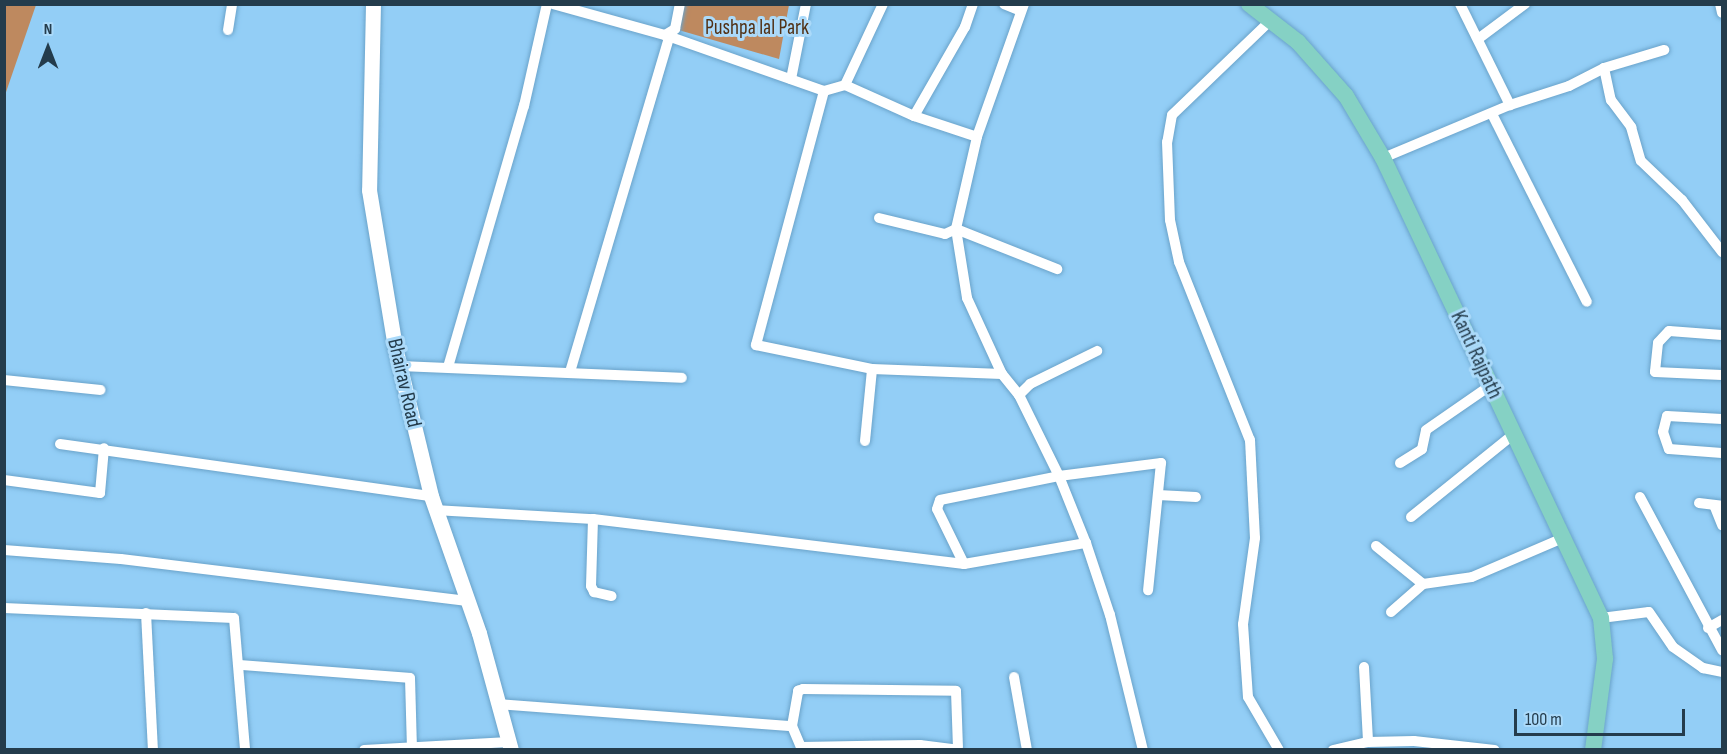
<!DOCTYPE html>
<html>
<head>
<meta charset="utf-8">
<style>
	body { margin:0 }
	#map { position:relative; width:1727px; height:754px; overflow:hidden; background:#93cef6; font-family:"Sofia Sans Condensed",sans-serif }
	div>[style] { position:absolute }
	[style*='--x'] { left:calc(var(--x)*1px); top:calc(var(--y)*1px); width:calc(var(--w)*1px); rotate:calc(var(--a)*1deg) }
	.green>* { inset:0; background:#be895f }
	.roads { filter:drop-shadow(0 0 2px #6aa3ca) drop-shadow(0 0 2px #6aa3ca) }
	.minor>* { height:10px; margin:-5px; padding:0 5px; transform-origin:5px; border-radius:5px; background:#fff }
	.secondary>* { height:15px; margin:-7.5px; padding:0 7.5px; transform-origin:7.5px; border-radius:7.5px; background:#fff }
	.primary>* { height:16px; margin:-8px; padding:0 8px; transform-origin:8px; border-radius:8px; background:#85d1c4 }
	span { translate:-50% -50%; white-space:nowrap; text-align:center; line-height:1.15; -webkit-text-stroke:6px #abdafa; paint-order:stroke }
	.park-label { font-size:21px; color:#513115 }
	.street-label { font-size:21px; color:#243c4c }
	.frame { position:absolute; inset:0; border:6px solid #243c4c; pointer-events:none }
	.north { position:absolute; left:18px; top:18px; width:60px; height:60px; -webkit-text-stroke:4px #abdafa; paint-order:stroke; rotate:0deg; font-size:16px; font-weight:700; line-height:24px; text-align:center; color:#243c4c }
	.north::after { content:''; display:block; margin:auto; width:21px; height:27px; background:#243c4c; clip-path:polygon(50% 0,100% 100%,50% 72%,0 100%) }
	.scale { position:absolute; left:1514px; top:709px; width:171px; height:27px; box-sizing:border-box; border:3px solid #243c4c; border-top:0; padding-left:8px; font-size:18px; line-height:21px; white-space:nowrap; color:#243c4c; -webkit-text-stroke:4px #abdafa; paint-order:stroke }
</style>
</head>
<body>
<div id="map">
	<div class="green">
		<i style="clip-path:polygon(5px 4px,36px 5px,5px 95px,4px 94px)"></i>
		<i style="clip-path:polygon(681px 5px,789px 5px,779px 59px,675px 29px)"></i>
	</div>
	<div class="roads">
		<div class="minor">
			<i style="--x:553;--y:4;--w:116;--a:15.5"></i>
			<i style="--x:665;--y:35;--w:169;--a:19.4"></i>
			<i style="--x:824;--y:91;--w:22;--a:-16"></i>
			<i style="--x:845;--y:85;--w:76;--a:24.2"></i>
			<i style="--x:914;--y:116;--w:66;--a:18.4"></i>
			<i style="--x:1004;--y:4;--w:18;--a:22"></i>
			<i style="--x:1024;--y:4;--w:141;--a:109.5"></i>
			<i style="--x:977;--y:137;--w:94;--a:102.9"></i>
			<i style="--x:956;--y:229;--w:70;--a:80.9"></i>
			<i style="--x:967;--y:298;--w:84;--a:65.3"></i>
			<i style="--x:1002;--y:374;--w:27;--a:51"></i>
			<i style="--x:1019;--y:395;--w:90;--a:63.7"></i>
			<i style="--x:1059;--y:476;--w:72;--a:68.1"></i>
			<i style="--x:1086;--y:543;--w:76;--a:71.6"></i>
			<i style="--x:1110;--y:615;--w:139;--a:76.3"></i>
			<i style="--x:1460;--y:4;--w:113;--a:63.7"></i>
			<i style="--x:1720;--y:4;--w:9;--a:77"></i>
			<i style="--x:1271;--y:20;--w:137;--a:136.2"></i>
			<i style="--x:1172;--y:115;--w:27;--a:100"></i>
			<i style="--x:1167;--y:142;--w:78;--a:87.8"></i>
			<i style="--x:1170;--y:220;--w:43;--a:77.9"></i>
			<i style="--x:1179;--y:262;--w:192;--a:68.3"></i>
			<i style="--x:1250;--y:440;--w:98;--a:87.1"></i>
			<i style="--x:1255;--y:538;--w:87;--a:97.9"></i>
			<i style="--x:1243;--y:624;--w:73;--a:86.1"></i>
			<i style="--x:1248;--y:697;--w:61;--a:59.7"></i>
			<i style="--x:228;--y:30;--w:26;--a:-81"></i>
			<i style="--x:665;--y:35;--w:12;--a:-31"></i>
			<i style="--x:675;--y:29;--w:25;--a:-79"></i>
			<i style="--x:1478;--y:39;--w:59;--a:-36.7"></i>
			<i style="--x:1604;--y:68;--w:33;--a:78"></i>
			<i style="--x:1611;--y:100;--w:34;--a:53"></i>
			<i style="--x:1631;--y:127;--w:35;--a:74"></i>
			<i style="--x:1641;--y:161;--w:57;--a:43.6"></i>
			<i style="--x:1682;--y:200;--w:66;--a:52.4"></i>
			<i style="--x:791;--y:79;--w:76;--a:-78.7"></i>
			<i style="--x:845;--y:85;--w:89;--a:-64.9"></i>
			<i style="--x:824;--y:91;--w:263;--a:105"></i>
			<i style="--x:756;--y:345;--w:118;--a:11.7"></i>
			<i style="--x:872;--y:369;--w:130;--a:2.2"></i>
			<i style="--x:914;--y:116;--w:103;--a:-60.2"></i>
			<i style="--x:965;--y:27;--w:24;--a:-71"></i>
			<i style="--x:1493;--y:116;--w:208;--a:63.2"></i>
			<i style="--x:1383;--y:158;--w:138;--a:-22.7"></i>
			<i style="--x:1510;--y:105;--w:62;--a:-17.9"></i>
			<i style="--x:1569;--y:86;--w:39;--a:-27"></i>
			<i style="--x:1604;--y:68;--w:63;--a:-16.7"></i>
			<i style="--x:879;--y:218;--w:68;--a:13.6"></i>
			<i style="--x:945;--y:234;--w:12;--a:-24"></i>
			<i style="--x:956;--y:229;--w:109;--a:21.6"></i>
			<i style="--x:1722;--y:335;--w:53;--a:-175.7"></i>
			<i style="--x:1669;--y:331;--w:16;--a:133"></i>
			<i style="--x:1658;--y:343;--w:29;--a:96"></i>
			<i style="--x:1655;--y:372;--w:67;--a:2.6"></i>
			<i style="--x:399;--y:366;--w:283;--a:2.4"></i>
			<i style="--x:448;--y:367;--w:272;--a:-73.8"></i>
			<i style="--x:524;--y:106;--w:105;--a:-77.3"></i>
			<i style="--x:570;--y:372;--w:348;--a:-73.5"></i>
			<i style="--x:4;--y:380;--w:97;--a:5.9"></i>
			<i style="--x:1019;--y:395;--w:16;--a:-45"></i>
			<i style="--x:1030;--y:384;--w:75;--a:-26.2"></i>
			<i style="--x:1722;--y:419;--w:55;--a:-176.9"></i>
			<i style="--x:1667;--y:416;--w:16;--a:104"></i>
			<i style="--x:1663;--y:432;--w:18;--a:71"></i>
			<i style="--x:1669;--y:449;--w:53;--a:4.3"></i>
			<i style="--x:865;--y:441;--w:72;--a:-84.4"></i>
			<i style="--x:60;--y:444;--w:375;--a:8"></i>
			<i style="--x:1400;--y:463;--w:26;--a:-32"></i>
			<i style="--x:1422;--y:449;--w:19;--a:-78"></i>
			<i style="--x:1426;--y:430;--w:79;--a:-34.7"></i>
			<i style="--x:4;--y:480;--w:97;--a:7.7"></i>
			<i style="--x:100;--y:493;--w:45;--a:-84.9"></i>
			<i style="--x:1158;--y:495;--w:38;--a:3"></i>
			<i style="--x:1640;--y:497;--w:174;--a:61.8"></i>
			<i style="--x:1699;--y:503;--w:23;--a:7"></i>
			<i style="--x:1714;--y:505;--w:22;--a:68"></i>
			<i style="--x:435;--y:510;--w:158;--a:3.3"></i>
			<i style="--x:593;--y:519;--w:374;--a:6.9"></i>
			<i style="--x:964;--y:564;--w:124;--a:-9.8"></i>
			<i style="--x:1411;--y:517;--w:132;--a:-38.9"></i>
			<i style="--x:593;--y:519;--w:67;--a:91.7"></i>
			<i style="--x:591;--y:586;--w:7;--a:63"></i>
			<i style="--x:594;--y:592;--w:18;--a:13"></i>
			<i style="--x:1376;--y:546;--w:60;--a:39"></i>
			<i style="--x:4;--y:550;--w:117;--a:4.4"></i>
			<i style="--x:121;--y:559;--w:351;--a:6.9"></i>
			<i style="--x:964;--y:564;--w:61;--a:-116.1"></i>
			<i style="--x:937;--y:509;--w:9;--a:-72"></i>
			<i style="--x:940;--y:500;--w:121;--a:-11.4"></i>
			<i style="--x:1059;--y:476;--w:103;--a:-7.3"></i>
			<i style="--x:1161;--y:463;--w:128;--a:95.8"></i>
			<i style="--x:4;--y:608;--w:230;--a:2.5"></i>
			<i style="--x:234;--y:618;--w:132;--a:85.2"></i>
			<i style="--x:1391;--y:612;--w:43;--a:-41.2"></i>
			<i style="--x:1423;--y:584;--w:49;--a:-8.1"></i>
			<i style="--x:1472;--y:577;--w:99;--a:-23.2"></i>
			<i style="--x:146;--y:613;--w:137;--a:87.1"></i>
			<i style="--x:1601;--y:618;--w:48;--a:-7.1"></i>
			<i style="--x:1649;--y:612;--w:42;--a:55.6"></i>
			<i style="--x:1673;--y:647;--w:37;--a:35"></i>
			<i style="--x:1703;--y:668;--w:19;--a:12"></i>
			<i style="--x:1708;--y:628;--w:16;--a:-30"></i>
			<i style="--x:241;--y:665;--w:169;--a:4.4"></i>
			<i style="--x:410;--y:678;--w:70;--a:88.4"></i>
			<i style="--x:1364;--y:667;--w:75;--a:86.9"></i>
			<i style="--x:1014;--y:677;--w:74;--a:79.9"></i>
			<i style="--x:497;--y:704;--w:296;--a:4.3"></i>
			<i style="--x:792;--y:726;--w:36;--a:-80"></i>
			<i style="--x:798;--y:691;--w:5;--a:-22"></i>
			<i style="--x:803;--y:689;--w:153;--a:0.7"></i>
			<i style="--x:956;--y:691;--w:56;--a:88"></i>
			<i style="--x:792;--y:726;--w:23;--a:67"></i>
			<i style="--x:801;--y:747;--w:119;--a:-1"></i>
			<i style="--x:920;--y:745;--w:38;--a:7"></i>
			<i style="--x:364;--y:750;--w:145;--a:-3.2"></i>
			<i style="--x:1333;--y:750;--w:36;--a:-13"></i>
			<i style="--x:1368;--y:742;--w:46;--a:-1.2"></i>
			<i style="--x:1414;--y:741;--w:81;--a:6.3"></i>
		</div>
		<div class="secondary">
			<i style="--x:373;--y:4;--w:186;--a:91.2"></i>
			<i style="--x:369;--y:190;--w:159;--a:80.6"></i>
			<i style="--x:395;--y:347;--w:153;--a:76.4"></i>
			<i style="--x:431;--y:496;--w:145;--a:70.7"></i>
			<i style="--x:479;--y:633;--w:121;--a:74.7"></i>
		</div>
		<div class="primary">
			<i style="--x:1249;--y:4;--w:62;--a:37.8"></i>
			<i style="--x:1298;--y:42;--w:72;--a:48.4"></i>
			<i style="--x:1346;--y:96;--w:72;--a:59.2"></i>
			<i style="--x:1383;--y:158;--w:509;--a:64.64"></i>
			<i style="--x:1601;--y:618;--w:41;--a:84.4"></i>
			<i style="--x:1605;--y:659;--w:92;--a:97.5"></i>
		</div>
	</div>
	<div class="park-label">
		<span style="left:757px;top:28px">Pushpa lal Park</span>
	</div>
	<div class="street-label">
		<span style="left:1476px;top:355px;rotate:65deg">Kanti Rajpath</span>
		<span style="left:404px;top:383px;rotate:77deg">Bhairav Road</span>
	</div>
	<div class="frame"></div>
	<div class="north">N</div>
	<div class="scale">100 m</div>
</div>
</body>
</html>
